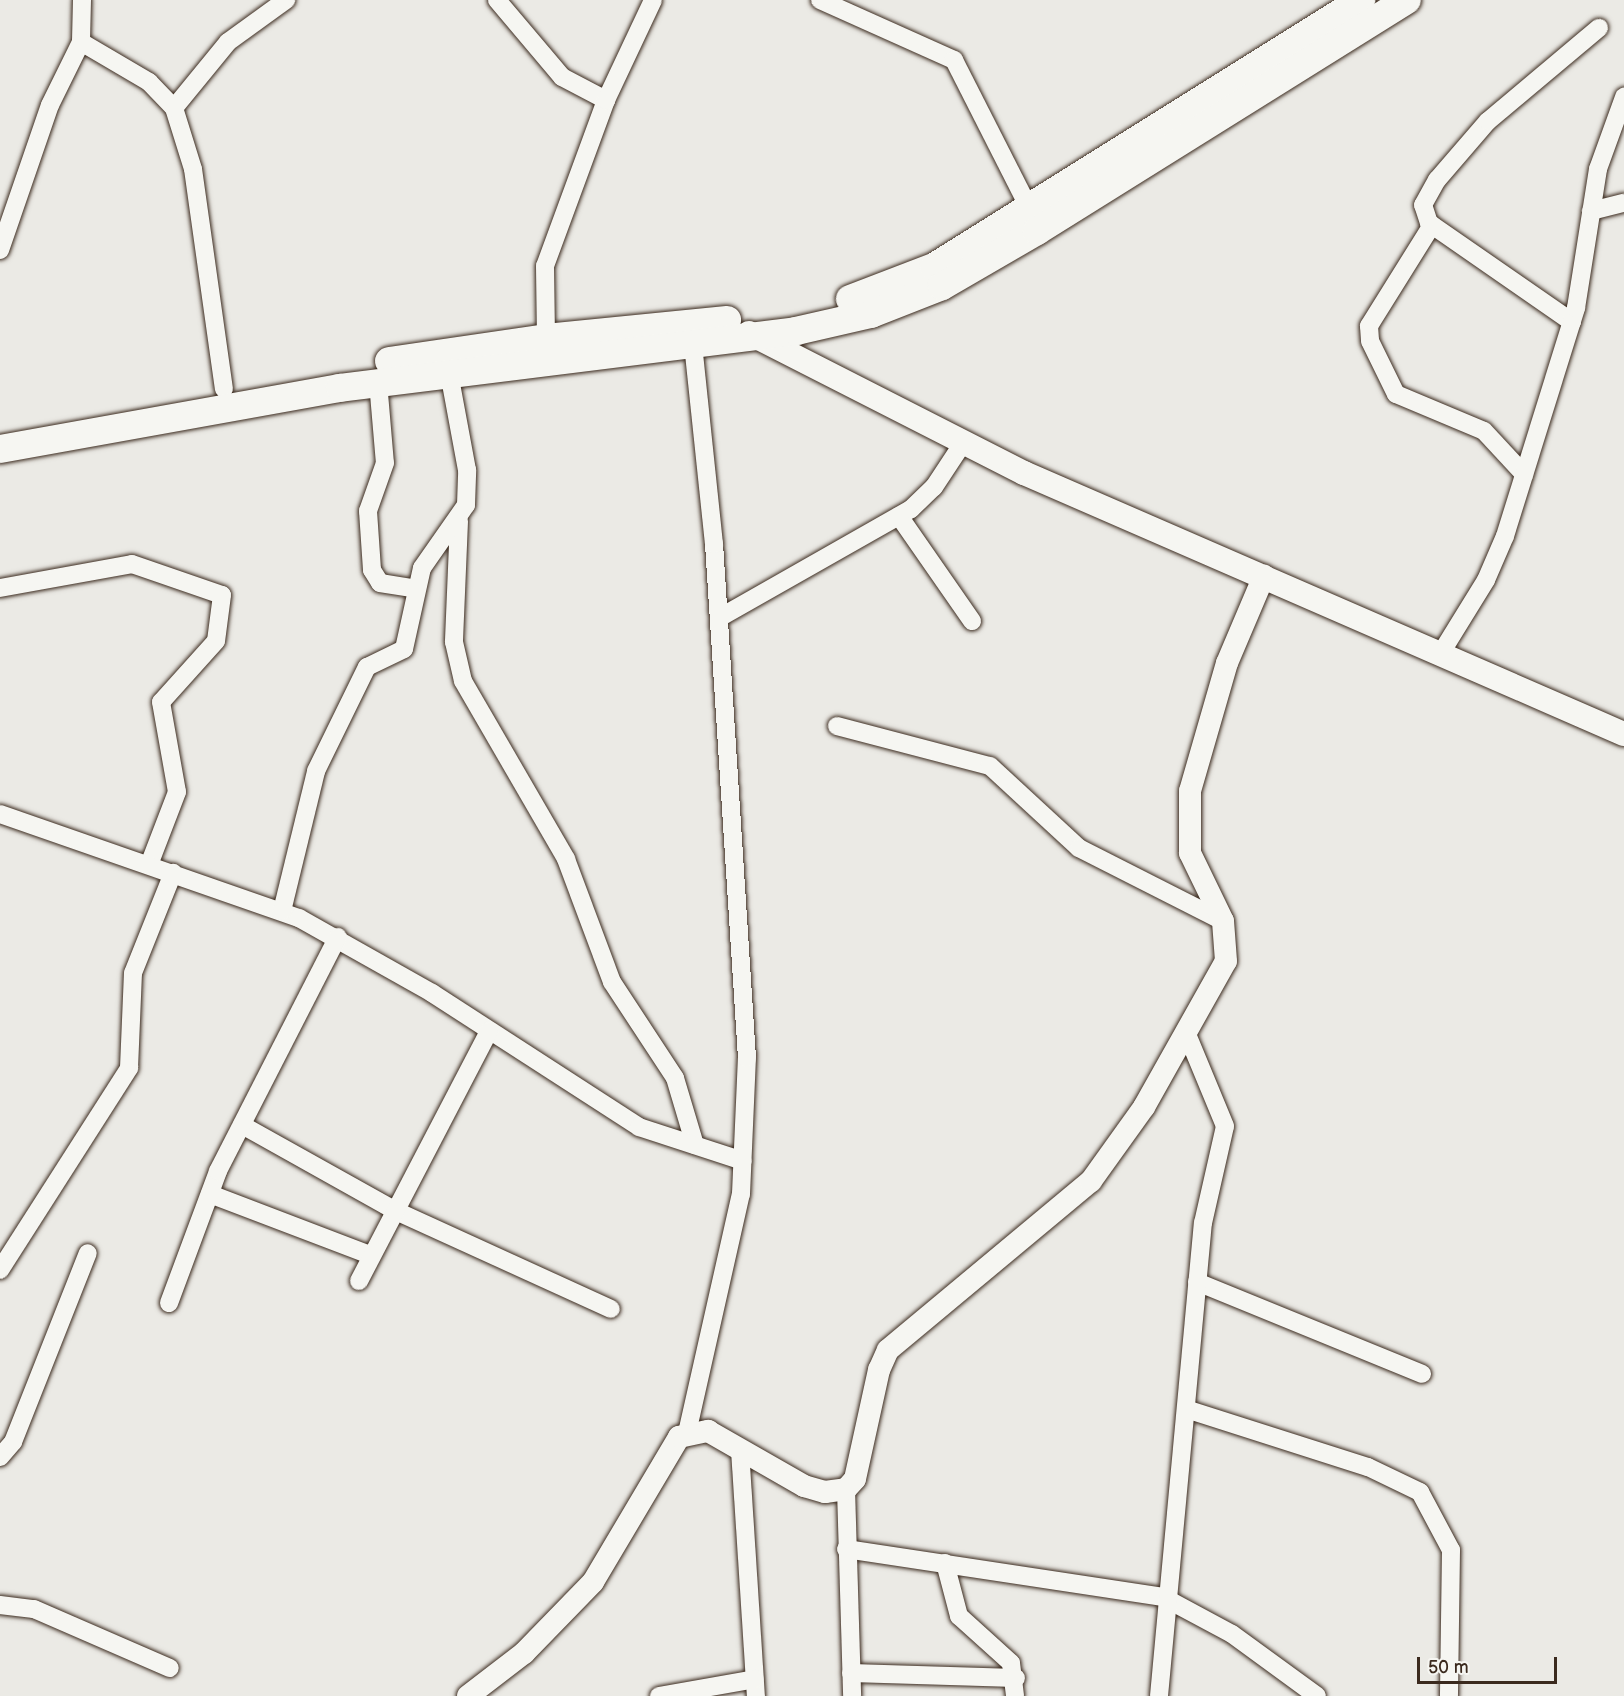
<!DOCTYPE html>
<html>
<head>
<meta charset="utf-8">
<style>
	body { margin:0 }
	#map { position:relative; width:1624px; height:1696px; overflow:hidden; background:#ebeae5; font-family:"Balsamiq Sans",sans-serif }
	div>[style] { position:absolute }
	[style*='--x'] { left:calc(var(--x)*1px); top:calc(var(--y)*1px); width:calc(var(--w)*1px); rotate:calc(var(--a)*1deg) }
	.roads { filter:drop-shadow(0 0 2px #3b2a1e) drop-shadow(0 0 2px #3b2a1e) }
	.minor>* { height:18px; margin:-9px; padding:0 9px; transform-origin:9px; border-radius:9px; background:#f6f6f2 }
	.tertiary>* { height:22px; margin:-11px; padding:0 11px; transform-origin:11px; border-radius:11px; background:#f6f6f2 }
	.secondary>* { height:24px; margin:-12px; padding:0 12px; transform-origin:12px; border-radius:12px; background:#f6f6f2 }
	.trunk>* { height:28px; margin:-14px; padding:0 14px; transform-origin:14px; border-radius:14px; background:#f6f6f2 }
	span { translate:-50% -50%; white-space:nowrap; text-align:center; line-height:1.15; -webkit-text-stroke:4.5px #f6f6f2; paint-order:stroke }
	.scale { position:absolute; left:1417px; top:1657px; width:140px; height:27px; box-sizing:border-box; border:3px solid #3b2a1e; border-top:0; padding-left:8px; font-size:18px; line-height:21px; white-space:nowrap; color:#3b2a1e; -webkit-text-stroke:4px #f6f6f2; paint-order:stroke }
</style>
</head>
<body>
<div id="map">
	<div class="roads">
		<div class="minor">
			<i style="--x:82;--y:0;--w:42;--a:91.4"></i>
			<i style="--x:81;--y:42;--w:79;--a:30.5"></i>
			<i style="--x:149;--y:82;--w:36;--a:46"></i>
			<i style="--x:174;--y:108;--w:64;--a:72.7"></i>
			<i style="--x:193;--y:169;--w:222;--a:82"></i>
			<i style="--x:497;--y:0;--w:101;--a:49.8"></i>
			<i style="--x:562;--y:77;--w:50;--a:27.6"></i>
			<i style="--x:820;--y:0;--w:147;--a:24.1"></i>
			<i style="--x:954;--y:60;--w:166;--a:63.1"></i>
			<i style="--x:174;--y:108;--w:85;--a:-50.7"></i>
			<i style="--x:228;--y:42;--w:72;--a:-35.9"></i>
			<i style="--x:1591;--y:211;--w:34;--a:-14"></i>
			<i style="--x:1432;--y:225;--w:119;--a:122"></i>
			<i style="--x:1369;--y:326;--w:15;--a:86"></i>
			<i style="--x:1370;--y:341;--w:59;--a:63.9"></i>
			<i style="--x:1396;--y:394;--w:95;--a:22.8"></i>
			<i style="--x:1484;--y:431;--w:59;--a:47.1"></i>
			<i style="--x:0;--y:250;--w:153;--a:-71"></i>
			<i style="--x:50;--y:105;--w:70;--a:-63.8"></i>
			<i style="--x:1572;--y:322;--w:174;--a:-145.3"></i>
			<i style="--x:1429;--y:223;--w:19;--a:-108"></i>
			<i style="--x:1423;--y:205;--w:29;--a:-61"></i>
			<i style="--x:1437;--y:180;--w:78;--a:-49.2"></i>
			<i style="--x:1488;--y:121;--w:145;--a:-40"></i>
			<i style="--x:546;--y:338;--w:72;--a:-90.8"></i>
			<i style="--x:545;--y:266;--w:177;--a:-69.8"></i>
			<i style="--x:606;--y:100;--w:110;--a:-64.8"></i>
			<i style="--x:378;--y:382;--w:81;--a:85.1"></i>
			<i style="--x:385;--y:463;--w:51;--a:109.5"></i>
			<i style="--x:368;--y:511;--w:59;--a:86.1"></i>
			<i style="--x:372;--y:570;--w:15;--a:58"></i>
			<i style="--x:380;--y:583;--w:36;--a:9"></i>
			<i style="--x:899;--y:516;--w:128;--a:55.2"></i>
			<i style="--x:459;--y:521;--w:121;--a:92.4"></i>
			<i style="--x:454;--y:642;--w:40;--a:77"></i>
			<i style="--x:463;--y:681;--w:206;--a:59.9"></i>
			<i style="--x:566;--y:859;--w:131;--a:69.5"></i>
			<i style="--x:612;--y:982;--w:115;--a:56.7"></i>
			<i style="--x:675;--y:1078;--w:70;--a:73.4"></i>
			<i style="--x:0;--y:588;--w:134;--a:-10.3"></i>
			<i style="--x:132;--y:564;--w:95;--a:19"></i>
			<i style="--x:222;--y:595;--w:46;--a:97.4"></i>
			<i style="--x:216;--y:641;--w:82;--a:132"></i>
			<i style="--x:161;--y:702;--w:91;--a:79.9"></i>
			<i style="--x:177;--y:792;--w:78;--a:111"></i>
			<i style="--x:719;--y:618;--w:221;--a:-29.6"></i>
			<i style="--x:911;--y:509;--w:32;--a:-44"></i>
			<i style="--x:934;--y:487;--w:53;--a:-56.6"></i>
			<i style="--x:1441;--y:653;--w:86;--a:-58.3"></i>
			<i style="--x:1486;--y:580;--w:48;--a:-66.6"></i>
			<i style="--x:1505;--y:536;--w:239;--a:-72.7"></i>
			<i style="--x:1576;--y:308;--w:141;--a:-81"></i>
			<i style="--x:1598;--y:169;--w:77;--a:-70.1"></i>
			<i style="--x:837;--y:726;--w:158;--a:14.7"></i>
			<i style="--x:990;--y:766;--w:121;--a:42.7"></i>
			<i style="--x:1079;--y:848;--w:161;--a:26.9"></i>
			<i style="--x:0;--y:814;--w:317;--a:19.2"></i>
			<i style="--x:299;--y:918;--w:153;--a:29.4"></i>
			<i style="--x:432;--y:993;--w:247;--a:32.9"></i>
			<i style="--x:639;--y:1127;--w:109;--a:18.1"></i>
			<i style="--x:282;--y:911;--w:144;--a:-76.3"></i>
			<i style="--x:316;--y:771;--w:116;--a:-63.9"></i>
			<i style="--x:367;--y:667;--w:41;--a:-25.9"></i>
			<i style="--x:404;--y:649;--w:83;--a:-77.5"></i>
			<i style="--x:422;--y:568;--w:77;--a:-55.1"></i>
			<i style="--x:466;--y:505;--w:35;--a:-88"></i>
			<i style="--x:467;--y:470;--w:99;--a:-100.5"></i>
			<i style="--x:242;--y:1125;--w:176;--a:29.2"></i>
			<i style="--x:396;--y:1211;--w:236;--a:24.5"></i>
			<i style="--x:210;--y:1194;--w:173;--a:20.9"></i>
			<i style="--x:0;--y:1270;--w:240;--a:-57.4"></i>
			<i style="--x:129;--y:1068;--w:95;--a:-87.6"></i>
			<i style="--x:133;--y:973;--w:108;--a:-68.2"></i>
			<i style="--x:359;--y:1281;--w:282;--a:-62.5"></i>
			<i style="--x:1197;--y:1282;--w:243;--a:22.2"></i>
			<i style="--x:169;--y:1303;--w:141;--a:-69.6"></i>
			<i style="--x:218;--y:1171;--w:263;--a:-62.9"></i>
			<i style="--x:1186;--y:1409;--w:191;--a:17.7"></i>
			<i style="--x:1368;--y:1467;--w:58;--a:25.7"></i>
			<i style="--x:1420;--y:1492;--w:66;--a:61.9"></i>
			<i style="--x:1451;--y:1550;--w:146;--a:90.8"></i>
			<i style="--x:687;--y:1433;--w:245;--a:-77.3"></i>
			<i style="--x:741;--y:1194;--w:136;--a:-87.5"></i>
			<i style="--x:747;--y:1058;--w:515;--a:-93.67"></i>
			<i style="--x:714;--y:544;--w:202;--a:-96"></i>
			<i style="--x:740;--y:1450;--w:247;--a:86.3"></i>
			<i style="--x:0;--y:1457;--w:20;--a:-49"></i>
			<i style="--x:13;--y:1442;--w:203;--a:-68.4"></i>
			<i style="--x:846;--y:1489;--w:207;--a:88.3"></i>
			<i style="--x:846;--y:1549;--w:321;--a:8.6"></i>
			<i style="--x:1163;--y:1597;--w:78;--a:28.2"></i>
			<i style="--x:1232;--y:1634;--w:105;--a:36.1"></i>
			<i style="--x:945;--y:1563;--w:55;--a:75.2"></i>
			<i style="--x:959;--y:1616;--w:70;--a:42.1"></i>
			<i style="--x:1011;--y:1663;--w:33;--a:83"></i>
			<i style="--x:0;--y:1605;--w:34;--a:7"></i>
			<i style="--x:34;--y:1609;--w:148;--a:23.5"></i>
			<i style="--x:851;--y:1673;--w:165;--a:1.7"></i>
			<i style="--x:659;--y:1696;--w:97;--a:-10"></i>
			<i style="--x:1159;--y:1696;--w:475;--a:-84.7"></i>
			<i style="--x:1203;--y:1223;--w:99;--a:-77.2"></i>
			<i style="--x:1225;--y:1126;--w:102;--a:-112.5"></i>
		</div>
		<div class="tertiary">
			<i style="--x:468;--y:1696;--w:71;--a:-37.5"></i>
			<i style="--x:524;--y:1653;--w:99;--a:-45.8"></i>
			<i style="--x:593;--y:1582;--w:169;--a:-59.3"></i>
			<i style="--x:679;--y:1437;--w:30;--a:-12"></i>
			<i style="--x:708;--y:1431;--w:111;--a:29.8"></i>
			<i style="--x:804;--y:1486;--w:22;--a:16"></i>
			<i style="--x:825;--y:1492;--w:21;--a:-8"></i>
			<i style="--x:846;--y:1489;--w:13;--a:-48"></i>
			<i style="--x:855;--y:1479;--w:112;--a:-77.6"></i>
			<i style="--x:879;--y:1370;--w:22;--a:-66"></i>
			<i style="--x:888;--y:1350;--w:264;--a:-39.8"></i>
			<i style="--x:1091;--y:1181;--w:91;--a:-54.4"></i>
			<i style="--x:1144;--y:1107;--w:167;--a:-60.7"></i>
			<i style="--x:1226;--y:961;--w:40;--a:-94.3"></i>
			<i style="--x:1223;--y:921;--w:76;--a:-115.9"></i>
			<i style="--x:1190;--y:853;--w:62;--a:-90"></i>
			<i style="--x:1190;--y:791;--w:133;--a:-73.9"></i>
			<i style="--x:1227;--y:663;--w:95;--a:-67"></i>
		</div>
		<div class="secondary">
			<i style="--x:749;--y:333;--w:309;--a:27"></i>
			<i style="--x:1024;--y:473;--w:654;--a:23.51"></i>
		</div>
		<div class="trunk">
			<i style="--x:850;--y:299;--w:90;--a:-20.9"></i>
			<i style="--x:934;--y:267;--w:504;--a:-32.02"></i>
			<i style="--x:389;--y:361;--w:159;--a:-8.3"></i>
			<i style="--x:546;--y:338;--w:182;--a:-5.7"></i>
			<i style="--x:0;--y:449;--w:345;--a:-10.2"></i>
			<i style="--x:340;--y:388;--w:460;--a:-7.1"></i>
			<i style="--x:796;--y:331;--w:77;--a:-12.8"></i>
			<i style="--x:871;--y:314;--w:76;--a:-21.5"></i>
			<i style="--x:942;--y:286;--w:110;--a:-30.1"></i>
			<i style="--x:1037;--y:231;--w:436;--a:-32"></i>
		</div>
	</div>
	<div class="scale">50 m</div>
</div>
</body>
</html>
